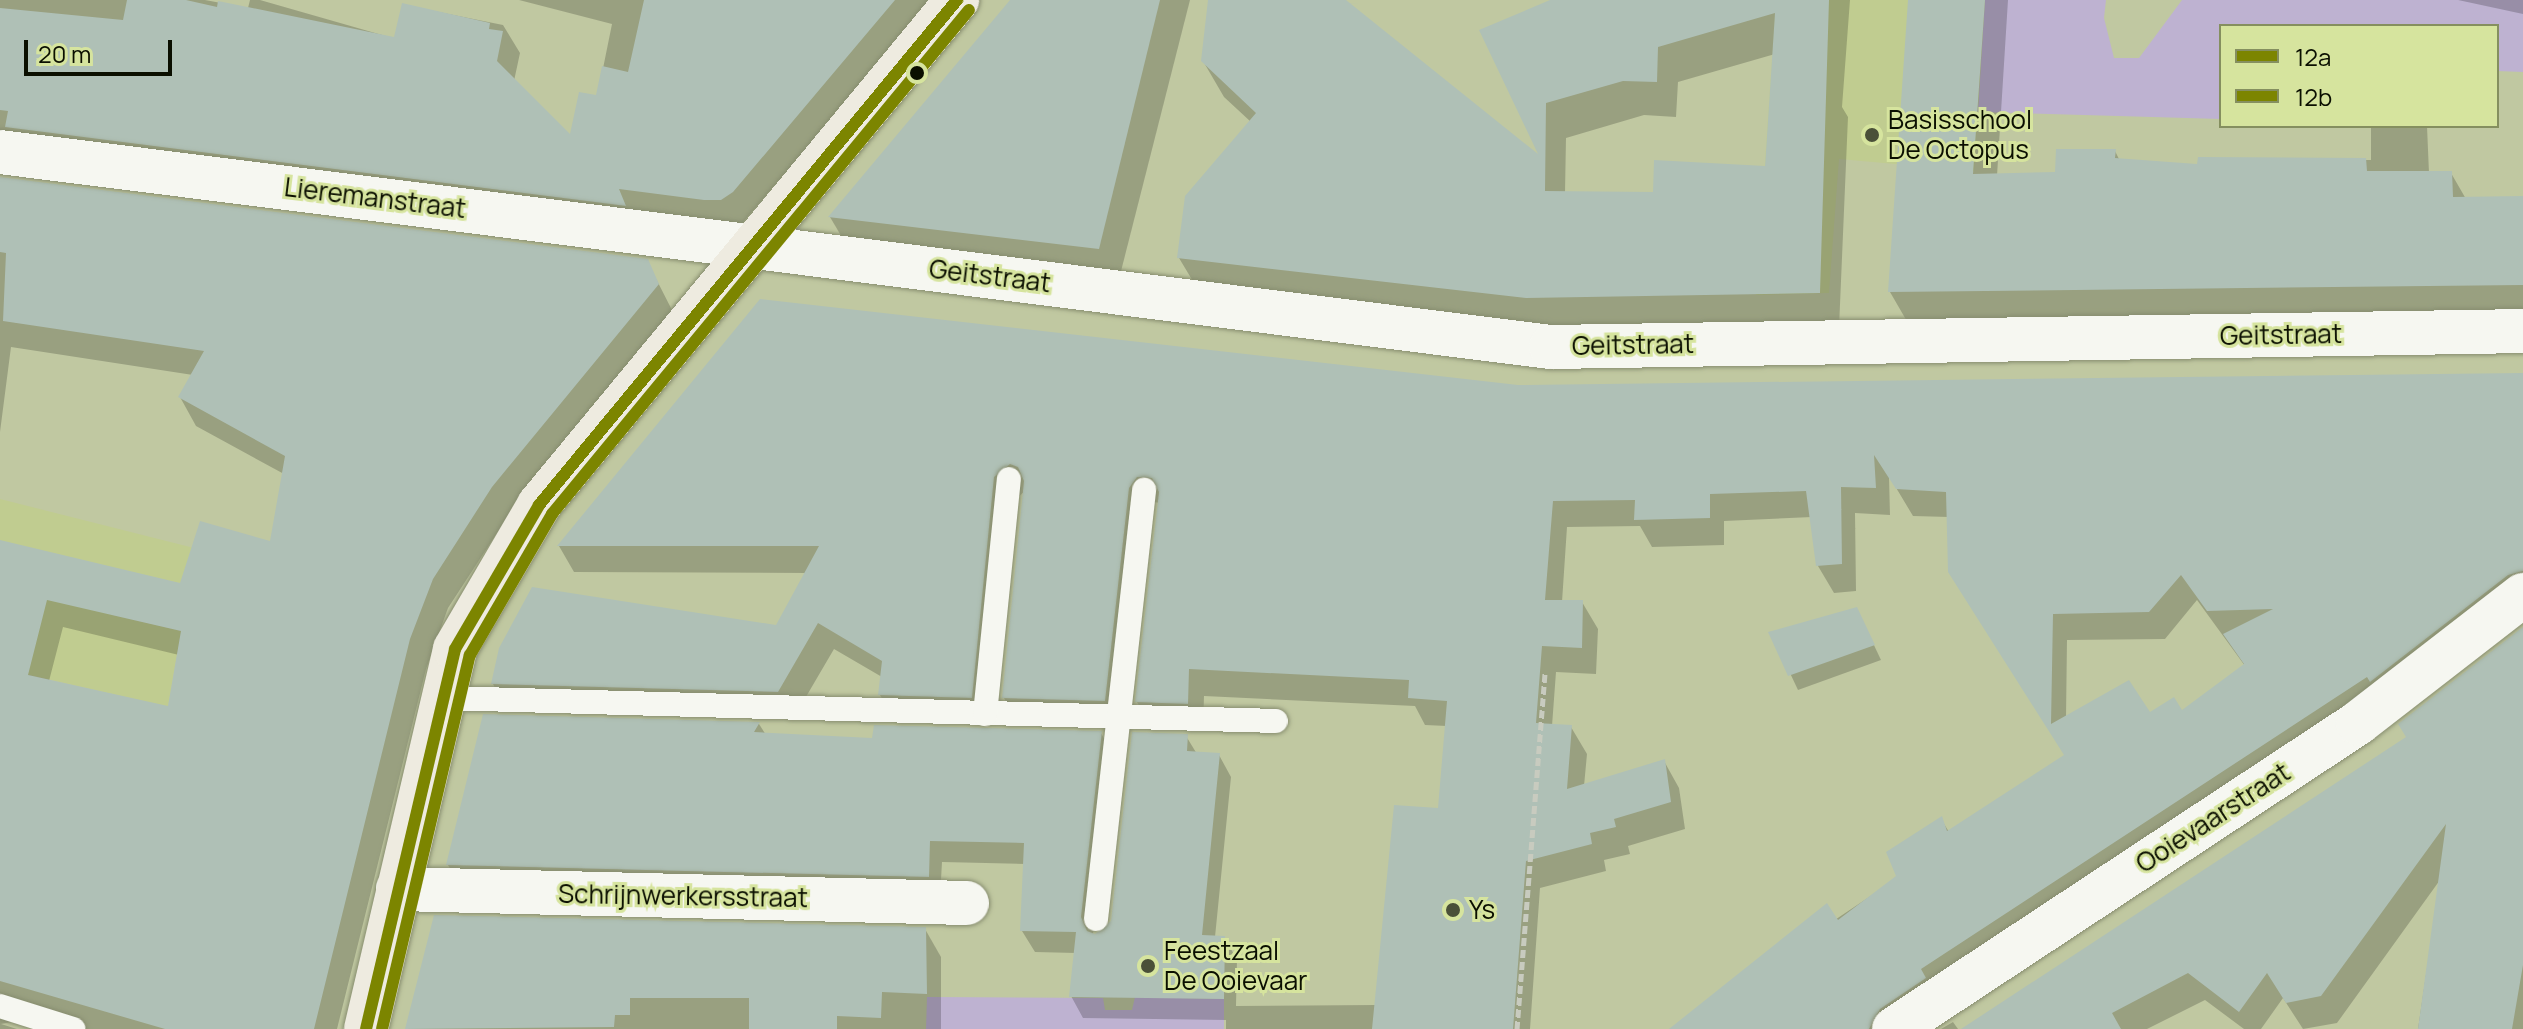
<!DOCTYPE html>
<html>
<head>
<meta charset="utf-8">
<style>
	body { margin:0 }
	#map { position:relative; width:2523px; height:1029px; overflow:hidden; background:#c0c8a1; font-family:Manrope,sans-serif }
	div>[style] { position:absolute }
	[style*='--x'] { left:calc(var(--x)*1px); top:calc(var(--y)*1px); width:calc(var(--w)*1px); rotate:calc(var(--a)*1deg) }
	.built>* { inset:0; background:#c0cc90 }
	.green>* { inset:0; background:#beb2d1 }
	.shadow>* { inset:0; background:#0003 }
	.building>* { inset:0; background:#afc0b6 }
	.path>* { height:5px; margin-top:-2.5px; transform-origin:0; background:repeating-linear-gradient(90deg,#c8cbbf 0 8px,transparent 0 12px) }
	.roads { filter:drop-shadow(0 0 2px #878d6f) drop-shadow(0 0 2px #878d6f) }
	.lane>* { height:24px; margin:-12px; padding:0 12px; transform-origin:12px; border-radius:12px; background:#f6f7f1 }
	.street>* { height:44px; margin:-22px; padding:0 22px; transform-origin:22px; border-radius:22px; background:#f6f7f1 }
	.secondary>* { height:44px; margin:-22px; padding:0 22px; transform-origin:22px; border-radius:22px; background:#eeebe0 }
	.bus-1>* { height:12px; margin:-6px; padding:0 6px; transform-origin:6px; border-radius:6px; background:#7c8500 }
	.bus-2>* { height:12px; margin:-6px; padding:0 6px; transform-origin:6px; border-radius:6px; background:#7c8500 }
	.dots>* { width:22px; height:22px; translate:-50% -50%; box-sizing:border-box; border:4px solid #d6e49e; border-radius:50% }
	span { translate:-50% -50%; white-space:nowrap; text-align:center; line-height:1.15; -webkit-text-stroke:6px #d6e49e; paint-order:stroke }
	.poi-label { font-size:26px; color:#0b0f00 }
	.left { translate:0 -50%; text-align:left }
	.street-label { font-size:26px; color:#0b0f00 }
	.legend { position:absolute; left:2219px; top:24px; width:280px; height:104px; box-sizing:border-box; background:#d6e49e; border:2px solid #858f5f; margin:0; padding:10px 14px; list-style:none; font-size:24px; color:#0b0f00 }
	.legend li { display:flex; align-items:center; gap:16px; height:40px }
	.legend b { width:40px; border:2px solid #858f5f }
	.scale { position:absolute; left:24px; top:40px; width:148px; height:36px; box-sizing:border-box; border:4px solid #0b0f00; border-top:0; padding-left:10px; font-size:24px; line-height:28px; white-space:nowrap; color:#0b0f00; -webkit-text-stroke:6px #d6e49e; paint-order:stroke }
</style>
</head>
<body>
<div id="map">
	<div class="built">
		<i style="clip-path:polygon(1776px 0,1985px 0,1974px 171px,1839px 159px,1829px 293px,1756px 295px)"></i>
		<i style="clip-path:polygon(0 499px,198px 549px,224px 593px,127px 571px,112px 615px,181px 631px,168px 707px,26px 674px,0 764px)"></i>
	</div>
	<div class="green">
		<i style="clip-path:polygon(1985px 0,2106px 0,2104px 18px,2114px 58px,2139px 58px,2182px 0,2523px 0,2523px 72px,2497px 71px,2497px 26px,2221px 26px,2221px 119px,1978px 112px)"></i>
		<i style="clip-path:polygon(927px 997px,1103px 998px,1105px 1010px,1132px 1010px,1135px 997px,1224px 999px,1224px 1029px,926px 1029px)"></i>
	</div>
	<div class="shadow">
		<i style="clip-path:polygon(0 0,205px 0,248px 8px,250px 0,260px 0,396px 39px,404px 5px,503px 25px,520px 53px,514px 81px,571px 138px,597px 98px,612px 24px,519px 0,934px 0,738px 228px,0 164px)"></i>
		<i style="clip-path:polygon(1013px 0,1190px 0,1118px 283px,850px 251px,830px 217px)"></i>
		<i style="clip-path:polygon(evenodd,1210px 0,1344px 0,1544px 161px,1482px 31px,1552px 0,1850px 0,1842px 107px,1848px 117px,1839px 328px,1547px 333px,1200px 293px,1179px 258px,1251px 122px,1224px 97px,1203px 61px,1210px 0,1775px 54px,1767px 168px,1655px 194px,1565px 193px,1566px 138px,1644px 115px,1676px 117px,1678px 82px,1775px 54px)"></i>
		<i style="clip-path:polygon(1910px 0,2008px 0,1997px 176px,2057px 174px,2115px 151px,2120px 161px,2199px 167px,2200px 159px,2371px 160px,2371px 126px,2427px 126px,2429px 173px,2451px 173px,2466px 199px,2523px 198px,2523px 323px,1912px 330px,1890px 292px)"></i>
		<i style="clip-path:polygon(2458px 0,2523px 0,2523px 14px)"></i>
		<i style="clip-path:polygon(evenodd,0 179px,647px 261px,674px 314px,508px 516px,448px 608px,426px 669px,337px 1029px,52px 1029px,22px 1020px,1px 1024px,17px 1029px,0 1029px,0 541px,182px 585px,272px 544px,284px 474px,196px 426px,180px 397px,193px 375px,11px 347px,0 432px,0 179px,63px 627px,179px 655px,170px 709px,49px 681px,63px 627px)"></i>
		<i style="clip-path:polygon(evenodd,761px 301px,1518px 387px,2523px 375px,2523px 588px,1905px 1029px,1672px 1029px,1899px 877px,1941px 819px,1949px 832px,2066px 757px,1949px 517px,1913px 516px,1889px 476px,1890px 515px,1855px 513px,1856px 591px,1834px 593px,1818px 566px,1812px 517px,1724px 521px,1724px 545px,1652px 547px,1640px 526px,1567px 527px,1562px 602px,1582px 602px,1598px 629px,1596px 674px,1556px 672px,1552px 726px,1571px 727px,1587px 754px,1584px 786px,1664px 761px,1679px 788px,1685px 829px,1628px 846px,1630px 854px,1604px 860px,1606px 871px,1540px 888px,1530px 1029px,1226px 1029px,1226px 1020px,1083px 1018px,1071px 996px,1076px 953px,1035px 952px,1022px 931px,1025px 864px,942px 862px,940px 898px,460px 886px,448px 865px,485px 716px,759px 724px,766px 735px,874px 740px,1101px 733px,1113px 755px,1093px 934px,1102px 935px,1113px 921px,1186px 736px,1197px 754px,1219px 755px,1231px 777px,1215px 937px,1224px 938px,1237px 959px,1236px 1006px,1376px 1005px,1440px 810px,1447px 726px,1425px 725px,1415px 706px,1204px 696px,1203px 730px,1153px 729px,1137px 702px,1160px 503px,1154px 502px,1120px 728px,1019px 725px,1004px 698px,1025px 491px,1009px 505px,986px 724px,895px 721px,880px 695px,882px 677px,834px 649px,793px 719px,508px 711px,493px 684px,777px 627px,807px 573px,574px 572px,559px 546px,761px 301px,2197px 600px,2245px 666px,2181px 713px,2066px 718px,2067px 640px,2165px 639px,2197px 600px)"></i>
		<i style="clip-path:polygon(1864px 624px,1881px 660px,1798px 690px,1771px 633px)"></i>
		<i style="clip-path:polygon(2523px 629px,2523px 1029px,2418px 1029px,2440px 880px,2337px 1023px,2303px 1029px,2283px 998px,2261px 1029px,2244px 1029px,2205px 1000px,2147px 1029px,1965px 1029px,2408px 738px)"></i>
		<i style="clip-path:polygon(435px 917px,925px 929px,941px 957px,941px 1029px,408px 1029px)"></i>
		<i style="clip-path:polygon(1953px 1022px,1958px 1029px,1941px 1029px)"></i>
	</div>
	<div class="building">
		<i style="clip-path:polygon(127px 0,186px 0,217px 7px,218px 1px,394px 37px,402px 3px,490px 23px,489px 29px,503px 31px,497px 61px,570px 134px,579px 92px,596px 95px,602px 66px,628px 72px,644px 0,895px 0,733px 192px,721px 200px,704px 200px,619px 189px,626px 206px,5px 127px,8px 111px,0 110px,0 8px,123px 20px)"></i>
		<i style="clip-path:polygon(1010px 0,1160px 0,1099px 249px,828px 217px)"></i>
		<i style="clip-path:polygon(evenodd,1208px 0,1346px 0,1538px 154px,1479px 30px,1550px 0,1829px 0,1820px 293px,1526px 298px,1177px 258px,1185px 196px,1256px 113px,1201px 61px,1208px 0,1775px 13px,1765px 166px,1654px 160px,1653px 192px,1545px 191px,1546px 103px,1623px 81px,1657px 82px,1658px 47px,1775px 13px)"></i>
		<i style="clip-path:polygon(1908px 0,1985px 0,1973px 174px,2055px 172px,2056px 149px,2116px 149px,2115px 158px,2197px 164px,2198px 157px,2366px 158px,2367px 171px,2452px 171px,2453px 197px,2523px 196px,2523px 285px,1888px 292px)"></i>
		<i style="clip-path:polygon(evenodd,0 177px,648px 259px,659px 284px,492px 487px,433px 579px,410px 639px,314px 1029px,165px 1029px,0 981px,0 540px,180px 583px,200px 521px,270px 541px,285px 456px,178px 397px,204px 351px,3px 321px,6px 253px,0 252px,0 177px,47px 600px,181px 631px,168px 706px,28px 675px,47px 600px)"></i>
		<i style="clip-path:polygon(evenodd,760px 299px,1518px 385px,2523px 373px,2523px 571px,2508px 575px,2370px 682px,2367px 677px,1921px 969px,1926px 978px,1880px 1009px,1869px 1029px,1669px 1029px,1827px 903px,1838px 920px,1896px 876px,1886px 852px,1942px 816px,1947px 831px,2064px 755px,1948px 572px,1946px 492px,1896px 489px,1874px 455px,1876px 488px,1841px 487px,1842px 564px,1816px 566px,1806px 491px,1710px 494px,1710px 518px,1634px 520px,1635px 500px,1553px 501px,1545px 600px,1583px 600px,1582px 648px,1542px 646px,1536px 723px,1572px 725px,1567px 789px,1665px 759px,1671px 802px,1614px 819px,1616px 827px,1590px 833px,1592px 844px,1526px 861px,1513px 1029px,1372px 1029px,1394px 805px,1438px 808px,1447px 701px,1408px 698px,1409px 680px,1189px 669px,1188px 704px,1135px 702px,1159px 492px,1152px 478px,1137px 477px,1129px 488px,1105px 701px,1002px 698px,1024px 481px,1018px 467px,1010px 464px,994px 477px,972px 698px,878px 695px,882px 661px,818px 623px,778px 692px,491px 684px,499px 648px,532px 587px,776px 625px,819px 546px,557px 546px,760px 299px,2181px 575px,2207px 611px,2273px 609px,2223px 634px,2244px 664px,2182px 710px,2174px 697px,2150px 712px,2129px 680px,2051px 724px,2053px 614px,2149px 612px,2181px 575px)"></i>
		<i style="clip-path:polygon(1857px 607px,1875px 645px,1788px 676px,1768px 632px)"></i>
		<i style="clip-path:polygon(2523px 627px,2523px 965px,2512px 1029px,2418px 1029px,2446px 824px,2321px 996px,2286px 1003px,2267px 973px,2239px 1012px,2188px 973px,2112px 1013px,2121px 1029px,1961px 1029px,2406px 737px,2398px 724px)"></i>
		<i style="clip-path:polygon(483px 714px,760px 722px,754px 732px,872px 738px,874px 725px,1102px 731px,1081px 917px,1087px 931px,1095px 934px,1111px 921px,1132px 732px,1188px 734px,1187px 751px,1220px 753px,1202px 935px,1225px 936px,1224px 999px,1069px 997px,1076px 932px,1020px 931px,1024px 843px,930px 841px,929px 877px,446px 865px)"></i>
		<i style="clip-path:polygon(434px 915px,926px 927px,927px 994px,882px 992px,881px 1018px,837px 1016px,837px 1029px,749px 1029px,749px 998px,630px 998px,630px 1015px,615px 1015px,614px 1027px,405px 1029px)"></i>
	</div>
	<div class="path">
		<i style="--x:1517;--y:1029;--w:357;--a:-85.5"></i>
	</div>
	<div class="roads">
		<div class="lane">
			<i style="--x:444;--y:698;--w:832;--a:1.58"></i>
			<i style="--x:985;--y:714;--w:236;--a:-84.2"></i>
			<i style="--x:1096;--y:919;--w:432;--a:-83.6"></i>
			<i style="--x:0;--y:1006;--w:77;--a:17.5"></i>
		</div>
		<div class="street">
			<i style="--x:0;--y:152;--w:1563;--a:7.17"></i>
			<i style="--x:1551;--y:347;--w:972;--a:-0.94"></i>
			<i style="--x:398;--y:889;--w:569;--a:1.41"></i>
			<i style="--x:1894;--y:1029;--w:556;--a:-33.4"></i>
			<i style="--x:2358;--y:723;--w:209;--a:-37.8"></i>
		</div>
		<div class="secondary">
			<i style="--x:366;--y:1029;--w:390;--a:-76.8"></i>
			<i style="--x:455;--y:649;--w:167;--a:-59.7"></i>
			<i style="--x:539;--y:505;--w:656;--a:-50.38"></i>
		</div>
	</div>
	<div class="bus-1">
		<i style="--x:366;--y:1029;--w:390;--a:-76.8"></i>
		<i style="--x:455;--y:649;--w:167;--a:-59.7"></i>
		<i style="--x:539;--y:505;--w:656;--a:-50.38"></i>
	</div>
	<div class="bus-2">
		<i style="--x:382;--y:1029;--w:384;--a:-76.8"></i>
		<i style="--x:470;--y:655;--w:163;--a:-59.8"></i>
		<i style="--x:552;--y:514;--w:654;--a:-50.4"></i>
	</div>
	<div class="dots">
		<i style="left:917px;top:73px;background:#0b0f00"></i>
		<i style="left:1872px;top:135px;background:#4a5038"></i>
		<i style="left:1453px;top:910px;background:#4a5038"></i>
		<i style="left:1148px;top:966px;background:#4a5038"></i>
	</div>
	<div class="poi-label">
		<span class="left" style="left:1888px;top:135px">Basisschool<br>De Octopus</span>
		<span class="left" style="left:1469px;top:910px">Ys</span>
		<span class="left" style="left:1164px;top:966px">Feestzaal<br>De Ooievaar</span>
	</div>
	<div class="street-label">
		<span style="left:375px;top:198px;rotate:7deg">Lieremanstraat</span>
		<span style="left:990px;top:276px;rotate:7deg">Geitstraat</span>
		<span style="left:2281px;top:335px;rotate:-1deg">Geitstraat</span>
		<span style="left:1633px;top:345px;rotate:-1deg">Geitstraat</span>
		<span style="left:2213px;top:818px;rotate:-33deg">Ooievaarstraat</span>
		<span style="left:683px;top:896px;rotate:1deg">Schrijnwerkersstraat</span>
	</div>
	<ul class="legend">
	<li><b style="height:10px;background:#7c8500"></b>12a</li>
	<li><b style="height:10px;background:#7c8500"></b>12b</li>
	</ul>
	<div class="scale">20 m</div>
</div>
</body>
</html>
